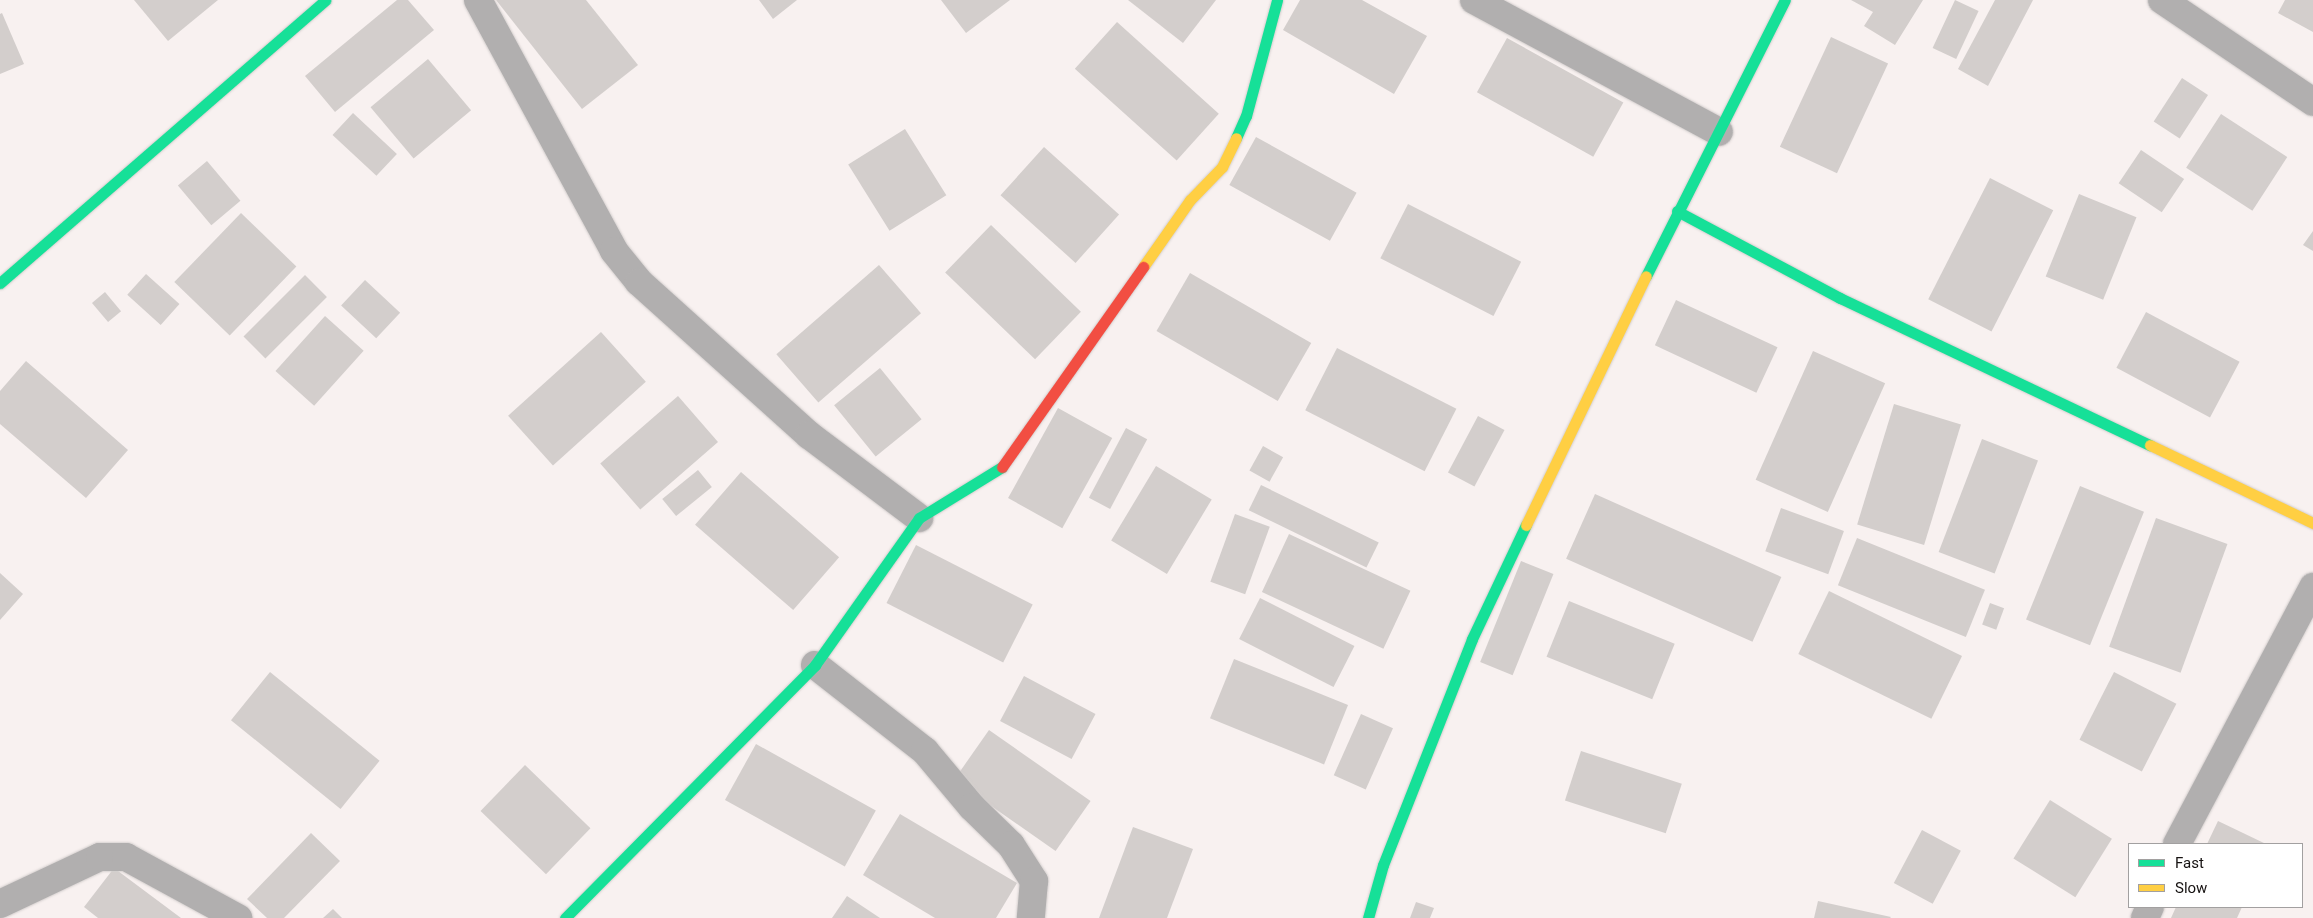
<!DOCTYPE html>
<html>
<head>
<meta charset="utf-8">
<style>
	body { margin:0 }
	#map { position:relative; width:2313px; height:918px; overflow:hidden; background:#f8f1f0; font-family:Roboto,sans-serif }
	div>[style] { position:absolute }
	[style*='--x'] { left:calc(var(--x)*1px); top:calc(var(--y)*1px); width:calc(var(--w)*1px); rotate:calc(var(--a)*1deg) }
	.building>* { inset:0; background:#d3cecc; transform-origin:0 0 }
	.roads { filter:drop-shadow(0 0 1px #d3cecd) drop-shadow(0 0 1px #d3cecd) }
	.street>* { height:28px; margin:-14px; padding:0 14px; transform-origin:14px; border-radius:14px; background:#b1afaf }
	.fast>* { height:11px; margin:-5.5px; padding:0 5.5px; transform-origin:5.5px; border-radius:5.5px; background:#16e098 }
	.slow>* { height:11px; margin:-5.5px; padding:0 5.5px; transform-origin:5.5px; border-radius:5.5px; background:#ffcf43 }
	.jam>* { height:11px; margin:-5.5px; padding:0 5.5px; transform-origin:5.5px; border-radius:5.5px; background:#f24e42 }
	span { translate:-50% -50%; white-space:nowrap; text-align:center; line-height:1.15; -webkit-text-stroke:4px #fff; paint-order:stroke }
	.legend { position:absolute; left:2128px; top:843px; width:175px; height:65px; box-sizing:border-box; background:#fff; border:1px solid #a2a0a0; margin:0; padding:6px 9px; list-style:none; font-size:15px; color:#161211 }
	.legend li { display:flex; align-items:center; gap:10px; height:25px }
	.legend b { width:25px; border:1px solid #a2a0a0 }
</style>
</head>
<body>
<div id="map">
	<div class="building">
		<i style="clip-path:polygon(134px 0,218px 0,168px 41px)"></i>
		<i style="clip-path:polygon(397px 0,408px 0,434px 30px,335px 112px,305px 76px)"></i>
		<i style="clip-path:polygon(496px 0,586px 0,638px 65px,582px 109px)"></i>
		<i style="clip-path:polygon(759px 0,797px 0,773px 19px)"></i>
		<i style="clip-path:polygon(941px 0,1010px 0,966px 33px)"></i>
		<i style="clip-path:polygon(1128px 0,1216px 0,1183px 43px)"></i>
		<i style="clip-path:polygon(1300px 0,1362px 0,1427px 36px,1394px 94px,1283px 30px)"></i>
		<i style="clip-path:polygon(1851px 0,1923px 0,1895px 45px,1864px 26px,1873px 12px)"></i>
		<i style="left:1955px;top:0;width:26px;height:53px;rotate:25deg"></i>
		<i style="clip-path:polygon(1995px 0,2033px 0,1988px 86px,1958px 69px)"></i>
		<i style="clip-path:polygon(2285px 0,2313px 0,2313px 32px,2278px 13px)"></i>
		<i style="clip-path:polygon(2px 13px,24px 64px,0 74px,0 14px)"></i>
		<i style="left:1117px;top:22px;width:137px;height:63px;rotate:42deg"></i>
		<i style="left:1831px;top:37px;width:63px;height:121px;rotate:25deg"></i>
		<i style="left:1507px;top:38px;width:133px;height:62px;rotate:29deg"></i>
		<i style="left:428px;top:59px;width:67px;height:75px;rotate:50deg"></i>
		<i style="left:2182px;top:78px;width:31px;height:52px;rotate:33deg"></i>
		<i style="left:353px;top:113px;width:60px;height:30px;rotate:43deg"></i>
		<i style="left:2221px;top:114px;width:79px;height:64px;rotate:33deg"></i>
		<i style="left:905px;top:129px;width:78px;height:67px;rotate:58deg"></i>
		<i style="left:1256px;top:137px;width:115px;height:55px;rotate:29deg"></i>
		<i style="left:1044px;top:147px;width:101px;height:65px;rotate:42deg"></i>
		<i style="left:2141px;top:150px;width:52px;height:40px;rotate:34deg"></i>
		<i style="left:207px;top:161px;width:52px;height:38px;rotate:50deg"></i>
		<i style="left:1990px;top:178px;width:71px;height:136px;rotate:27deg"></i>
		<i style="left:2079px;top:194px;width:62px;height:89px;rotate:22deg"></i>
		<i style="left:1408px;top:204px;width:127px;height:61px;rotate:27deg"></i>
		<i style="left:241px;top:213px;width:77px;height:96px;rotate:44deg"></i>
		<i style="left:991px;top:225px;width:125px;height:66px;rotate:44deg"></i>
		<i style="clip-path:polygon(2313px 231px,2313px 251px,2303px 245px)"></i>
		<i style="left:879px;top:265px;width:64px;height:136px;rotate:49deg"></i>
		<i style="left:1190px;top:273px;width:140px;height:67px;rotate:30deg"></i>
		<i style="left:146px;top:274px;width:45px;height:28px;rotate:42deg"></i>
		<i style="left:305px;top:275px;width:31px;height:87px;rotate:45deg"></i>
		<i style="left:365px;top:280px;width:48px;height:35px;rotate:43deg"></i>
		<i style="left:105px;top:292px;width:25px;height:17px;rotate:50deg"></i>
		<i style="left:1676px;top:300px;width:112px;height:50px;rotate:25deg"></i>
		<i style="left:2146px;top:312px;width:106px;height:63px;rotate:28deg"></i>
		<i style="left:325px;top:316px;width:52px;height:74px;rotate:42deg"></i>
		<i style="left:601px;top:332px;width:67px;height:125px;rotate:48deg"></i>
		<i style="left:1337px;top:348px;width:134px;height:70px;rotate:27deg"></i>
		<i style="left:1813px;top:351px;width:79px;height:141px;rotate:24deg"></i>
		<i style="clip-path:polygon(26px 361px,128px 450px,86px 498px,0 424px,0 391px)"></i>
		<i style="left:880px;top:368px;width:66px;height:59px;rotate:51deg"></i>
		<i style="left:678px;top:396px;width:61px;height:103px;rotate:49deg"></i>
		<i style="left:1894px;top:404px;width:70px;height:126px;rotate:17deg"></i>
		<i style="left:1058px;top:408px;width:62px;height:103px;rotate:29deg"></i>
		<i style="left:1478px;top:416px;width:30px;height:64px;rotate:28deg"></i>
		<i style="left:1126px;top:428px;width:24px;height:79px;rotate:28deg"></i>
		<i style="left:1982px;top:439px;width:60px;height:121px;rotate:21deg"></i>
		<i style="left:1263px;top:446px;width:23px;height:28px;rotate:29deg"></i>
		<i style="left:1156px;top:466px;width:65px;height:87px;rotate:31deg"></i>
		<i style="left:698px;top:470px;width:22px;height:46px;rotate:51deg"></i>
		<i style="left:741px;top:472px;width:130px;height:70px;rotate:41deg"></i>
		<i style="left:1261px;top:485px;width:131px;height:28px;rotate:26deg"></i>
		<i style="left:2080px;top:486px;width:69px;height:144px;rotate:22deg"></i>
		<i style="left:1595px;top:494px;width:204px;height:71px;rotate:24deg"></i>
		<i style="left:1781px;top:508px;width:67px;height:46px;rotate:20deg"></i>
		<i style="left:1235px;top:514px;width:37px;height:72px;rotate:20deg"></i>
		<i style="left:2156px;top:518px;width:76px;height:137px;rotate:20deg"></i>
		<i style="left:1289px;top:534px;width:134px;height:64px;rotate:25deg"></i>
		<i style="left:1857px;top:538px;width:138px;height:51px;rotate:22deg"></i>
		<i style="left:916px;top:545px;width:131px;height:65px;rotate:27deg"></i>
		<i style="left:1521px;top:561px;width:35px;height:109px;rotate:22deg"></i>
		<i style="clip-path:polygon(0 573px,23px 594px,0 620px)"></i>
		<i style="left:1829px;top:591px;width:148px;height:70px;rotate:26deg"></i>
		<i style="left:1260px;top:598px;width:106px;height:46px;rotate:27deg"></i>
		<i style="left:1569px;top:601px;width:114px;height:60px;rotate:22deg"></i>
		<i style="left:1990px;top:603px;width:15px;height:23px;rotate:20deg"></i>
		<i style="left:1234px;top:659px;width:123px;height:64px;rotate:22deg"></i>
		<i style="left:270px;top:672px;width:141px;height:62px;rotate:39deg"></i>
		<i style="left:2114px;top:672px;width:70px;height:76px;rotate:27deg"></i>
		<i style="left:1024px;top:676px;width:81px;height:51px;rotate:28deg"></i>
		<i style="left:1361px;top:714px;width:35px;height:67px;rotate:24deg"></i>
		<i style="left:989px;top:730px;width:124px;height:61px;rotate:35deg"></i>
		<i style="left:756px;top:744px;width:137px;height:64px;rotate:29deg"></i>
		<i style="left:1581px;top:751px;width:106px;height:52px;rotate:18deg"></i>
		<i style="left:525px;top:765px;width:91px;height:64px;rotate:44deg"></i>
		<i style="left:2050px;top:800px;width:73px;height:69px;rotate:32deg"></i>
		<i style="clip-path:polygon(900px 814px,1017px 883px,996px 918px,935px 918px,863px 875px)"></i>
		<i style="clip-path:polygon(2218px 821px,2266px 844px,2207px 844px)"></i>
		<i style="clip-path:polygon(1133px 827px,1193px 849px,1167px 918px,1099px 918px)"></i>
		<i style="left:1922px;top:830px;width:44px;height:60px;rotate:28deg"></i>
		<i style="clip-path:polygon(311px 833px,340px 861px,284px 918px,267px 918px,247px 899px)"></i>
		<i style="clip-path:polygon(114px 868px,181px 918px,98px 918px,84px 907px)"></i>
		<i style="clip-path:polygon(847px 896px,880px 918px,832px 918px)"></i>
		<i style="clip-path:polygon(1818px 901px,1891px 917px,1890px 918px,1814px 918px)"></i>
		<i style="clip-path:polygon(1416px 902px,1434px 908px,1430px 918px,1410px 918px)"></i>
		<i style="clip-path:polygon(2176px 907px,2242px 907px,2237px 918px,2171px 918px)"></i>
		<i style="clip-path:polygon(333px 909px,342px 918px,323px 918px)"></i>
	</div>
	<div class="roads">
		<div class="street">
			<i style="--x:478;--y:0;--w:285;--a:61.5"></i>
			<i style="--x:614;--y:251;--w:40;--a:51"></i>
			<i style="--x:639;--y:282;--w:229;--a:42"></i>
			<i style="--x:809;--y:435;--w:138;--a:37"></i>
			<i style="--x:1474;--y:0;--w:278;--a:28.3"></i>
			<i style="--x:2162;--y:0;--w:182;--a:34"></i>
			<i style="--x:815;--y:665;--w:140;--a:38"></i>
			<i style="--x:925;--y:751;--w:73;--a:50"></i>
			<i style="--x:972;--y:807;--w:54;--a:44.3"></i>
			<i style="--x:1011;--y:845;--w:43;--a:57.4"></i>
			<i style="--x:1034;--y:881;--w:37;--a:95"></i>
			<i style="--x:2177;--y:844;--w:291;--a:-62.1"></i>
			<i style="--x:0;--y:904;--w:110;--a:-25.2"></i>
			<i style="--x:100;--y:857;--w:26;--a:0"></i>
			<i style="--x:126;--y:857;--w:128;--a:28.6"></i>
			<i style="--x:2145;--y:918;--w:12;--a:-66"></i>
		</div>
		<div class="fast">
			<i style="--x:1236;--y:138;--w:24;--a:-66"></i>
			<i style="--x:1246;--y:116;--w:120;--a:-75"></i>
			<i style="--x:1677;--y:211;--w:185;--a:28.1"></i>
			<i style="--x:1840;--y:298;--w:343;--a:25.4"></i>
			<i style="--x:1646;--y:276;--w:309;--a:-63.3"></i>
			<i style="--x:0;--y:283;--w:431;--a:-41"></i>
			<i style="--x:565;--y:918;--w:356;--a:-45.3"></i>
			<i style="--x:815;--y:665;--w:180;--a:-54.7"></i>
			<i style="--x:919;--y:518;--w:97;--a:-31.6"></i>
			<i style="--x:1368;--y:918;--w:55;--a:-74.2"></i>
			<i style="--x:1383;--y:865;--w:243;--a:-68.5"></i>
			<i style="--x:1472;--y:639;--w:126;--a:-64.7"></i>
		</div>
		<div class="slow">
			<i style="--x:1143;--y:267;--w:82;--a:-55"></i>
			<i style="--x:1190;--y:200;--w:46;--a:-45.9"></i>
			<i style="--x:1222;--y:167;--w:32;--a:-64"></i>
			<i style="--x:2150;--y:445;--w:181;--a:25.6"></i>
			<i style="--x:1526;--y:525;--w:276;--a:-64.3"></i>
		</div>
		<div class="jam">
			<i style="--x:1002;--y:467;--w:245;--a:-54.8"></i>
		</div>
	</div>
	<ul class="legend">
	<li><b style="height:6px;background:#16e098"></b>Fast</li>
	<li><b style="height:6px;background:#ffcf43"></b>Slow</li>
	</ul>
</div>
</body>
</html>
